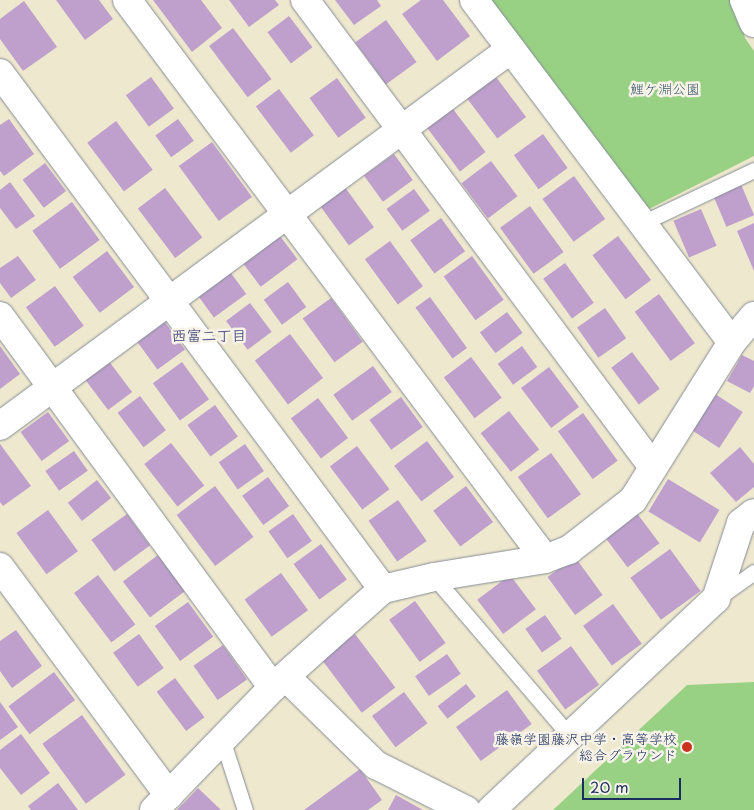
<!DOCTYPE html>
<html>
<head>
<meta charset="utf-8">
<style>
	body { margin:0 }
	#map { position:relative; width:754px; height:810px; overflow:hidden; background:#eee8ce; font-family:"Playpen Sans","Klee One",sans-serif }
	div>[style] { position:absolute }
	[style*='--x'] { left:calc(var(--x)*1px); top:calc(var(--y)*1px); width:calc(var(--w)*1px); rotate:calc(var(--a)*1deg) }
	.green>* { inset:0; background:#99d184 }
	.building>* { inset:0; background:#bfa0cd; transform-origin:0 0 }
	.roads { filter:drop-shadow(0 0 1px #848c96) drop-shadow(0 0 1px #848c96) }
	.service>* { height:15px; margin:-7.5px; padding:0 7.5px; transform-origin:7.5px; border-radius:7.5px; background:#fff }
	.minor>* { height:28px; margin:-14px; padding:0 14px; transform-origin:14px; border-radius:14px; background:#fff }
	.dots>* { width:14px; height:14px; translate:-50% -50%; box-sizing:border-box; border:2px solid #f7f3e8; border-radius:50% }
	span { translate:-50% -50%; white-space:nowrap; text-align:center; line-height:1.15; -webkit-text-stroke:5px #f7f3e8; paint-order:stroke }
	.park-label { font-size:14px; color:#3a5868 }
	.poi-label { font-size:14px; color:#1b2f5e }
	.right { translate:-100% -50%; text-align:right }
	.neighbourhood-label { font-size:15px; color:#545785; font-weight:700 }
	.scale { position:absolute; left:582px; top:778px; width:99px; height:22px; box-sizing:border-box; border:2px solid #1b2f5e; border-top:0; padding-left:6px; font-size:15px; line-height:18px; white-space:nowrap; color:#1b2f5e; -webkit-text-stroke:4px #f7f3e8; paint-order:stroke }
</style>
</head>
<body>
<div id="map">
	<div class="green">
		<i style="clip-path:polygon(489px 0,737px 0,745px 38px,754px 51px,754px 156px,645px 211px)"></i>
		<i style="clip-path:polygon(754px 682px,754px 810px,553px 810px,687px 685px)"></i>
	</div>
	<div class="building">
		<i style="clip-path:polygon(56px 0,99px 0,113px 19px,85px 40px)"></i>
		<i style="clip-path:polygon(153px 0,201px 0,222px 28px,192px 52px)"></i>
		<i style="clip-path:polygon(229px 0,275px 0,279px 5px,249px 27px)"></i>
		<i style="clip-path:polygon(335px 0,377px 0,381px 6px,354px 25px)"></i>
		<i style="clip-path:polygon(421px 0,443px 0,470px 36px,437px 61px,402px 14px)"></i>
		<i style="clip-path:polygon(24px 1px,57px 47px,23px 71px,0 39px,0 19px)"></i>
		<i style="left:289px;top:16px;width:39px;height:27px;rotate:53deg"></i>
		<i style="left:386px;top:20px;width:52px;height:38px;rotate:54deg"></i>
		<i style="left:233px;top:28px;width:64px;height:30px;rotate:53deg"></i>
		<i style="left:493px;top:73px;width:55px;height:36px;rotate:53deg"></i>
		<i style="left:151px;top:77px;width:39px;height:31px;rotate:54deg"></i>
		<i style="left:337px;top:78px;width:49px;height:34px;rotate:54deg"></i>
		<i style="left:279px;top:89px;width:58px;height:29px;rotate:53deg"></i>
		<i style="left:450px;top:105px;width:59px;height:32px;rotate:53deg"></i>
		<i style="clip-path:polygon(9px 119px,34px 154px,4px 176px,0 171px,0 125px)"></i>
		<i style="left:178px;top:119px;width:27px;height:28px;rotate:54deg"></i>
		<i style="left:116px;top:121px;width:61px;height:36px;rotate:53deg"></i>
		<i style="left:543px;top:134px;width:42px;height:36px;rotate:54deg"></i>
		<i style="left:212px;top:142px;width:68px;height:41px;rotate:54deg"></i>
		<i style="left:394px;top:154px;width:32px;height:37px;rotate:54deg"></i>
		<i style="left:491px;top:161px;width:44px;height:37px;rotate:53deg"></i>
		<i style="left:45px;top:163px;width:35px;height:28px;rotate:53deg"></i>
		<i style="left:574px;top:176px;width:53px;height:39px;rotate:54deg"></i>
		<i style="clip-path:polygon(10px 182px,35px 216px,16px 229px,0 208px,0 190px)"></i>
		<i style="left:740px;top:182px;width:36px;height:30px;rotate:67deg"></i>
		<i style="left:344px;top:186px;width:51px;height:31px;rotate:54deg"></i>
		<i style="left:165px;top:188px;width:62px;height:34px;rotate:53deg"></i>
		<i style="left:414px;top:189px;width:27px;height:34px;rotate:54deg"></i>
		<i style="left:72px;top:202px;width:47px;height:49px;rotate:54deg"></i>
		<i style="left:530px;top:206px;width:57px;height:37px;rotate:54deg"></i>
		<i style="left:701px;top:209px;width:40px;height:30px;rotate:67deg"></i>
		<i style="left:441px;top:218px;width:41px;height:38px;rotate:54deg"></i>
		<i style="clip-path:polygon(754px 223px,754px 271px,737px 231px)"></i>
		<i style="left:277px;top:232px;width:34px;height:46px;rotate:53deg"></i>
		<i style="left:618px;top:236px;width:55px;height:32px;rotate:53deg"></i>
		<i style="left:390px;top:241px;width:56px;height:31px;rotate:54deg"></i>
		<i style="left:107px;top:251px;width:45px;height:43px;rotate:53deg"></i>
		<i style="clip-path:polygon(18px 256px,36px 280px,11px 298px,0 283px,0 268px)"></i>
		<i style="left:472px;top:256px;width:54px;height:35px;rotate:54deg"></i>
		<i style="left:565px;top:263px;width:49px;height:27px;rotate:54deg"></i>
		<i style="left:228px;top:269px;width:31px;height:40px;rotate:54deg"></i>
		<i style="left:288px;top:282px;width:31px;height:30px;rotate:54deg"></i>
		<i style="left:55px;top:286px;width:49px;height:36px;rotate:54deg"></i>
		<i style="left:659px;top:294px;width:61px;height:30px;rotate:54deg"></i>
		<i style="left:430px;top:297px;width:63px;height:18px;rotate:54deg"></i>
		<i style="left:331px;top:298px;width:54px;height:35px;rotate:54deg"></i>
		<i style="left:250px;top:303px;width:36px;height:30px;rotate:53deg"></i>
		<i style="left:605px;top:308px;width:37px;height:34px;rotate:55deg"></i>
		<i style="left:507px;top:312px;width:26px;height:34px;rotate:53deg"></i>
		<i style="left:162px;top:318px;width:39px;height:34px;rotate:54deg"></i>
		<i style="left:290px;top:334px;width:55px;height:44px;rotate:53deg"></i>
		<i style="clip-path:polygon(0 346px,20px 374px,0 389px)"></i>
		<i style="left:522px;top:346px;width:26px;height:30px;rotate:54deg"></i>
		<i style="left:632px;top:352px;width:46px;height:26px;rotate:53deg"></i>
		<i style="clip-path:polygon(742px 355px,754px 361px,754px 386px,750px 393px,727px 381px)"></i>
		<i style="left:471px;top:357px;width:51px;height:34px;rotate:53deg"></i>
		<i style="left:108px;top:360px;width:40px;height:30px;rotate:53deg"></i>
		<i style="left:182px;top:362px;width:46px;height:36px;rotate:54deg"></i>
		<i style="left:373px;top:366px;width:32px;height:49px;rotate:54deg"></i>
		<i style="left:549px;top:367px;width:50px;height:35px;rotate:53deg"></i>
		<i style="left:715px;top:394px;width:33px;height:43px;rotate:33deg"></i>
		<i style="left:140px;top:396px;width:43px;height:28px;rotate:53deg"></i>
		<i style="left:401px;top:397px;width:37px;height:39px;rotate:54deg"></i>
		<i style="left:318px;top:398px;width:50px;height:34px;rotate:53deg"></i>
		<i style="left:215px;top:405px;width:39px;height:34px;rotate:54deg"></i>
		<i style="left:509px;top:411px;width:49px;height:36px;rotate:52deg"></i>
		<i style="left:48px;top:412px;width:36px;height:34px;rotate:54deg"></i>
		<i style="left:583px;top:413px;width:59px;height:31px;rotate:54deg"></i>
		<i style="left:427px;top:441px;width:45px;height:41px;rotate:53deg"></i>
		<i style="left:171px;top:443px;width:54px;height:34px;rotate:52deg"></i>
		<i style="clip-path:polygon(0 444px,31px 486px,3px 506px,0 502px)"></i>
		<i style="left:245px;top:444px;width:33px;height:32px;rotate:55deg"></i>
		<i style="left:357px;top:446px;width:54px;height:34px;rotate:53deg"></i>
		<i style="clip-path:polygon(740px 447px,754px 464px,754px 487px,736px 502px,710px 473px)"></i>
		<i style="left:74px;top:451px;width:24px;height:35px;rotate:55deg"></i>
		<i style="left:551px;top:453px;width:51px;height:41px;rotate:54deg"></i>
		<i style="left:268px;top:477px;width:36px;height:32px;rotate:54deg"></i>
		<i style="left:668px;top:479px;width:60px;height:38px;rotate:31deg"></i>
		<i style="left:97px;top:480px;width:23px;height:37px;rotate:52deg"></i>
		<i style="left:215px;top:486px;width:64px;height:48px;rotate:53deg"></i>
		<i style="left:466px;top:486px;width:45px;height:41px;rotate:53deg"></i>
		<i style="left:398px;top:500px;width:50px;height:36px;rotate:55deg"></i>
		<i style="left:48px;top:510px;width:51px;height:39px;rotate:54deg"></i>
		<i style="left:636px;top:512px;width:39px;height:40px;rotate:53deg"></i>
		<i style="left:127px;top:514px;width:39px;height:44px;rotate:54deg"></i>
		<i style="left:293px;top:514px;width:33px;height:30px;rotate:55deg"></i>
		<i style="left:321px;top:544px;width:44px;height:34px;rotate:54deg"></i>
		<i style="left:670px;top:549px;width:52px;height:49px;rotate:54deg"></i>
		<i style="left:158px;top:555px;width:45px;height:44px;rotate:53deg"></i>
		<i style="left:575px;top:557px;width:47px;height:34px;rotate:54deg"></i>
		<i style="left:281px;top:573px;width:46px;height:45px;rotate:54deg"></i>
		<i style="left:98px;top:575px;width:62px;height:30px;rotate:53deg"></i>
		<i style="left:510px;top:575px;width:43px;height:41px;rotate:53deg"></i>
		<i style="left:415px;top:601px;width:52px;height:32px;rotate:54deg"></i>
		<i style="left:188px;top:602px;width:43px;height:41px;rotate:54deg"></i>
		<i style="left:613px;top:604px;width:49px;height:37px;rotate:54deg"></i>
		<i style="left:545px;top:615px;width:29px;height:24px;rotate:55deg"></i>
		<i style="clip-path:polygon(16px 630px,42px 666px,12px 688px,0 671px,0 641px)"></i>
		<i style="left:139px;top:634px;width:42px;height:32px;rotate:54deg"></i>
		<i style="left:355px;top:634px;width:67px;height:42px;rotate:53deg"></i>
		<i style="left:223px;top:645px;width:42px;height:36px;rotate:55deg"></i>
		<i style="left:571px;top:646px;width:48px;height:42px;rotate:54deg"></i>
		<i style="left:447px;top:654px;width:24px;height:39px;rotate:55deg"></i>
		<i style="left:54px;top:672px;width:35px;height:57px;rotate:53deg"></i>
		<i style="left:175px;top:678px;width:49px;height:23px;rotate:53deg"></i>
		<i style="left:466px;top:684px;width:16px;height:36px;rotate:52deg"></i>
		<i style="left:507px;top:690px;width:42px;height:63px;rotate:54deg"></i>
		<i style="left:404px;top:692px;width:39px;height:40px;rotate:53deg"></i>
		<i style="clip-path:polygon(0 702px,18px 727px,0 740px)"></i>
		<i style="left:82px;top:715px;width:74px;height:49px;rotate:54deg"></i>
		<i style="clip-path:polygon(21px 734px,50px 773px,21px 795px,0 768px,0 750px)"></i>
		<i style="clip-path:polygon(360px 769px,382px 800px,368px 810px,304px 810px)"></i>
		<i style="clip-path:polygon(58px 783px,78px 810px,31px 810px,28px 806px)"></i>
		<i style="clip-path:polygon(198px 788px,221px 810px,177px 810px)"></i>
		<i style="clip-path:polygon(396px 795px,423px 810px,388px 810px)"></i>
	</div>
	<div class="roads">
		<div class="service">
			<i style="--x:642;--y:223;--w:124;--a:-25.3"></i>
			<i style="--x:434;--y:577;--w:209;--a:49.5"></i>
			<i style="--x:719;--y:597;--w:43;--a:-35.5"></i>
			<i style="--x:223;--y:742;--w:71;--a:72.1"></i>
		</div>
		<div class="minor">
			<i style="--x:127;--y:0;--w:698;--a:53.21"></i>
			<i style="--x:305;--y:0;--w:582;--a:53.31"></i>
			<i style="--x:474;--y:0;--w:428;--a:53"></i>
			<i style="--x:744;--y:0;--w:25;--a:67"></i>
			<i style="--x:0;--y:73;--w:643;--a:53.42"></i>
			<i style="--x:0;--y:316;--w:461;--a:53.7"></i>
			<i style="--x:0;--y:426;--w:635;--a:-36.42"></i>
			<i style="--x:0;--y:567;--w:284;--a:53.5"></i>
			<i style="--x:286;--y:677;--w:126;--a:44.4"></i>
			<i style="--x:376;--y:765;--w:101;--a:26.6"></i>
			<i style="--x:154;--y:810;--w:171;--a:-45.9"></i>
			<i style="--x:273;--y:687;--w:147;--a:-41.7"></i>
			<i style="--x:383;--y:589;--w:52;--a:-13.2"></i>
			<i style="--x:434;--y:577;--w:112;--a:-9.2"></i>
			<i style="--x:545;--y:559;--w:26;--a:-21"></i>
			<i style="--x:569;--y:550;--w:81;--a:-38"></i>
			<i style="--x:633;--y:500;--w:186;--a:-57.9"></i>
			<i style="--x:732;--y:342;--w:34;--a:-50"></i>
			<i style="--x:491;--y:810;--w:308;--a:-43.2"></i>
			<i style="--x:716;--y:599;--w:80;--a:-71.8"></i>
			<i style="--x:741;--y:523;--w:16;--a:-38"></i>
		</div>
	</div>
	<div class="dots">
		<i style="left:687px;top:747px;background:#c8321e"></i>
	</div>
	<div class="park-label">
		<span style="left:665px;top:89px">鯉ケ淵公園</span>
	</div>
	<div class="poi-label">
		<span class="right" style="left:677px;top:747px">藤嶺学園藤沢中学・高等学校<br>総合グラウンド</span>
	</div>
	<div class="neighbourhood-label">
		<span style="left:209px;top:335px">西富二丁目</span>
	</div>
	<div class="scale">20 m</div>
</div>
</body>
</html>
